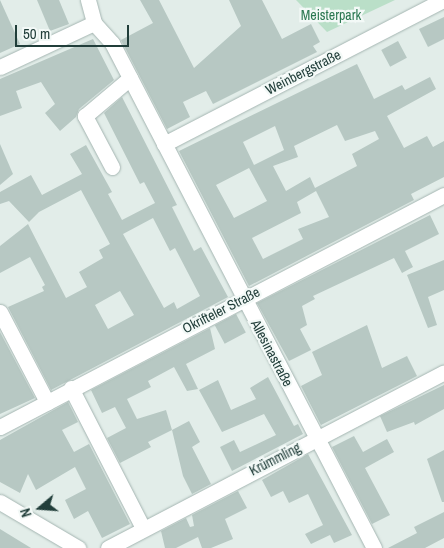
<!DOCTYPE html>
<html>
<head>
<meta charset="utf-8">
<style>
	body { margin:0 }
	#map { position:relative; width:444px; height:548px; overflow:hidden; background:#e2ede9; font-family:"Archivo Narrow",sans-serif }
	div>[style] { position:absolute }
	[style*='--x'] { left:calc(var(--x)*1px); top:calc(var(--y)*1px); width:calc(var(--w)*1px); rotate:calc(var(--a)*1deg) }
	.green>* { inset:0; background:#badfc8 }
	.building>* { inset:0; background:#b7c8c3; transform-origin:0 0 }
	.roads { filter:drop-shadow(0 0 1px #a4b5b1) drop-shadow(0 0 1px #a4b5b1) }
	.minor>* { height:15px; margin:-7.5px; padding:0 7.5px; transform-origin:7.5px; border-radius:7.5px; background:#fff }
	span { translate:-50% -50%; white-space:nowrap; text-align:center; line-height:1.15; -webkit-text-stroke:4.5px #f3f9f7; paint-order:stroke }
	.park-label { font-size:14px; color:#2a7751 }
	.street-label { font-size:14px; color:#213e3a }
	.north { position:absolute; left:15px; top:483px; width:50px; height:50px; -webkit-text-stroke:4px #f3f9f7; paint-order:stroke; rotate:252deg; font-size:14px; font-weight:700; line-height:20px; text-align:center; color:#213e3a }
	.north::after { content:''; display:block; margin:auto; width:18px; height:22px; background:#213e3a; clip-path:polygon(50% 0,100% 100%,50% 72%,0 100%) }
	.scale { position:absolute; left:15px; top:25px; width:114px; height:22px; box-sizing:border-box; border:2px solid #213e3a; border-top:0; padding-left:6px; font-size:15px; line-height:18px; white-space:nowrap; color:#213e3a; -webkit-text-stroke:4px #f3f9f7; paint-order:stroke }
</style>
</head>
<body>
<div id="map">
	<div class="green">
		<i style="clip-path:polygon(296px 0,395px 0,327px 32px)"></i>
	</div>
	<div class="building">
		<i style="clip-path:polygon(0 0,20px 44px,0 53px)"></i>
		<i style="clip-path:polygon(37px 0,59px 0,69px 24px,50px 31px)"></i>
		<i style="clip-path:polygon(140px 0,159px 0,194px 68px,241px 26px,229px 0,262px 0,282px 39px,311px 24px,320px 42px,313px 46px,317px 52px,213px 104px,206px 91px,183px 102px,190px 117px,167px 129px,121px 40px,153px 23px)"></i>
		<i style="clip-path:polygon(444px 17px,444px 39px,428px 47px,419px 29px)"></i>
		<i style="clip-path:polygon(93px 39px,114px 80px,79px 109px,76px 117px,60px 131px,45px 113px,55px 104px,41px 82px,16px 91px,22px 108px,0 116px,0 79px)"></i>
		<i style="left:398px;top:41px;width:19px;height:19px;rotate:62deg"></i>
		<i style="clip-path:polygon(evenodd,357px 64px,374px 99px,402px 85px,405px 90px,430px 77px,436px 89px,387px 116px,404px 148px,427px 136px,433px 147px,444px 141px,444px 177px,411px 194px,414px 200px,249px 286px,179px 151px,357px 64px,337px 125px,345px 141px,375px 131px,379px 139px,352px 154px,357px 166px,315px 188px,310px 177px,286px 191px,273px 166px,298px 157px,294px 146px,337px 125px,357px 64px,275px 126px,284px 150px,254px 165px,243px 142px,275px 126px,357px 64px,249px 168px,267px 201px,234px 218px,216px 185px,249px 168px,357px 64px,316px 191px,329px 217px,298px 229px,303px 239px,263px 259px,252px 238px,301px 213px,297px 202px,316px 191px)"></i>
		<i style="clip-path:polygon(evenodd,122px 97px,177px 205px,172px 207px,194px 251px,201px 247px,228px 297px,51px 390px,8px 307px,44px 291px,42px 287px,45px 285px,30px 257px,0 273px,0 246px,28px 224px,66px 298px,87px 287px,79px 272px,103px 258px,99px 250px,110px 244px,81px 190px,39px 212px,29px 222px,9px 201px,0 204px,0 192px,31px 175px,42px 195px,82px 174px,70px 154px,86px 145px,112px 192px,108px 194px,122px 220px,155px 203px,144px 182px,140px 184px,104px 113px,122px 97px,153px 218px,170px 251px,175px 248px,200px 296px,177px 309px,174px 302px,164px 308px,123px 234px,153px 218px,122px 97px,120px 291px,134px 315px,108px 329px,95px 305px,120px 291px)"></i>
		<i style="clip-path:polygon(0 144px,13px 174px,0 185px)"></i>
		<i style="clip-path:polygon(430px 215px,439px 234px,405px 251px,413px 267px,402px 273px,394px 258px,313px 296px,315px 299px,302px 306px,307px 325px,300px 329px,311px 350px,289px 361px,257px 303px)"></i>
		<i style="clip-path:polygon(444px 260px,444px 290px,428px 297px,437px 325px,428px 328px,407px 275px)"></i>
		<i style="left:236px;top:314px;width:21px;height:24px;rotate:62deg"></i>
		<i style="clip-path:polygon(367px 325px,382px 368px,407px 356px,417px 376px,321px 425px,301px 386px,322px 375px,312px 352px)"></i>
		<i style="clip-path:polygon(210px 328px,215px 349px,186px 364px,198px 389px,187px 391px,174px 367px,148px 381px,151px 387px,127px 399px,137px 419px,166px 410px,172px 430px,148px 442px,151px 447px,120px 463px,107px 438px,126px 428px,115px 407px,102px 413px,91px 390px)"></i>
		<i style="clip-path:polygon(0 332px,35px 398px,0 414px)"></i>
		<i style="clip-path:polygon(268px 377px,294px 426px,298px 424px,303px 434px,232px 471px,220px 447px,234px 440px,240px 452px,276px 435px,264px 414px,222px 432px,199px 390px,218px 380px,231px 410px,256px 399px,250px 388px)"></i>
		<i style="clip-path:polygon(444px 385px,444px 409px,415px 425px,414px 422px,387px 432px,380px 416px)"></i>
		<i style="clip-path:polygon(68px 402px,78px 422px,62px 430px,74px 452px,89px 444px,130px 524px,102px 538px,88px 511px,74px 519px,65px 500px,86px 489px,75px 467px,36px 490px,28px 474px,20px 493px,0 482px,0 440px)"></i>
		<i style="clip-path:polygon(189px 421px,200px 442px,192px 447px,211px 484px,192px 494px,183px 476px,172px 430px)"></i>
		<i style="clip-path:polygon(354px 436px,363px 452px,387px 439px,394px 452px,365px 468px,390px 515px,372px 524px,332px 447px)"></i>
		<i style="clip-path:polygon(444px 450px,444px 502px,442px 502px,427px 459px)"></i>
		<i style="clip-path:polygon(308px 454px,352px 535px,334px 543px,330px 535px,311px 544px,305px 534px,323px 525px,308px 494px,289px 503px,283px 491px,271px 497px,262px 480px)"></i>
		<i style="clip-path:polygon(238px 491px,247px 508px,225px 519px,233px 539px,211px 548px,202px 548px,198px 537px,176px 548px,165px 548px,161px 531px,186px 518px,190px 527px,194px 526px,192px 515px)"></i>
		<i style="clip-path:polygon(444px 512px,444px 538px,425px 548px,388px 548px,417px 533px,414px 527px)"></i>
		<i style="clip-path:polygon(0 529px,31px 548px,0 548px)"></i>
	</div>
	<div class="roads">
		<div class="minor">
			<i style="--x:88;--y:0;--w:24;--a:75"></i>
			<i style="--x:94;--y:23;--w:27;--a:48"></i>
			<i style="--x:112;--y:43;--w:569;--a:62.58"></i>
			<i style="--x:0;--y:67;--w:104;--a:-25.1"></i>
			<i style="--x:164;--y:144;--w:314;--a:-27.3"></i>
			<i style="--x:112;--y:167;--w:58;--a:-117.9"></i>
			<i style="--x:85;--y:116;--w:59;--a:-40.2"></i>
			<i style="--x:0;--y:312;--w:102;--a:62.4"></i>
			<i style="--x:71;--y:388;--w:157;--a:62.8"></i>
			<i style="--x:0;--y:427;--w:501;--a:-27.59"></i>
			<i style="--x:0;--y:502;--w:91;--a:30.5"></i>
			<i style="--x:108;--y:548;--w:379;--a:-27.6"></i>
		</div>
	</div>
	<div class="park-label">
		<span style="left:331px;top:15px">Meisterpark</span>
	</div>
	<div class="street-label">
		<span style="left:303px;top:72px;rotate:-27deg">Weinbergstraße</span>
		<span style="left:221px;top:310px;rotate:-27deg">Okrifteler Straße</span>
		<span style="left:272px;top:353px;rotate:62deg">Allesinastraße</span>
		<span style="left:275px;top:459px;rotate:-27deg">Krümmling</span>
	</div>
	<div class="north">N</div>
	<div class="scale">50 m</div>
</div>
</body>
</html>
